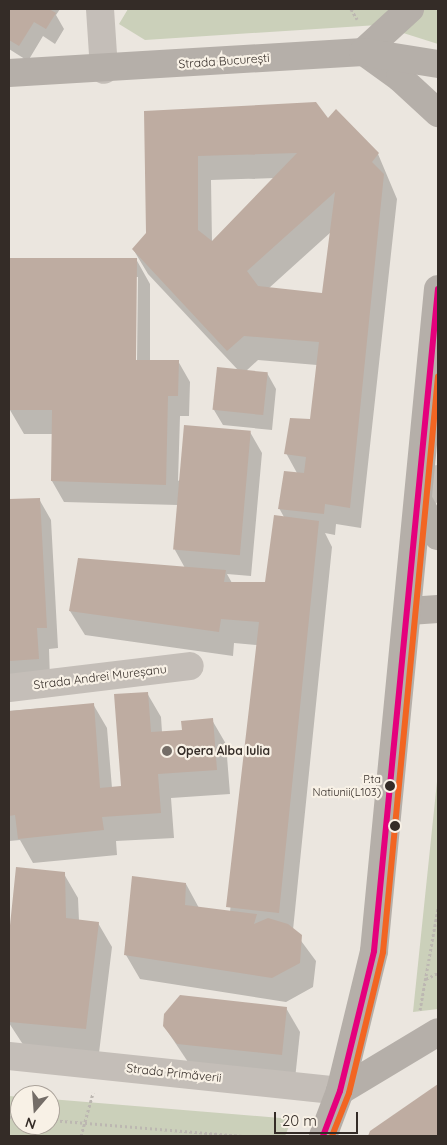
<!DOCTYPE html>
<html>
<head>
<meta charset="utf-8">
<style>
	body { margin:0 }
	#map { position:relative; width:447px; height:1145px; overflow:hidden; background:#ebe6df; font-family:Quicksand,sans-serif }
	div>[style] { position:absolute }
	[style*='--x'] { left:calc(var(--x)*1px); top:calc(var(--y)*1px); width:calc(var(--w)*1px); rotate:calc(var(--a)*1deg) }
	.green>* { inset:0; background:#cbd0ba }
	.shadow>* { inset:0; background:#0003 }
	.building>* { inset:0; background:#beaca1; transform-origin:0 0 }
	.path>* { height:3px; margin-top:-1.5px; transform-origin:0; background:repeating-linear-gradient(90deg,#bcb7b1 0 2.5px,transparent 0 5px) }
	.street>* { height:28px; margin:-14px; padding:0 14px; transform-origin:14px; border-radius:14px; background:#c4beb8 }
	.secondary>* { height:28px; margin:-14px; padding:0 14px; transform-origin:14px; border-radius:14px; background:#b5afa9 }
	.bus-1>* { height:6px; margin:-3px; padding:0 3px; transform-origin:3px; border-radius:3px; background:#e5007d }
	.bus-2>* { height:6px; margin:-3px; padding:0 3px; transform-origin:3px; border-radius:3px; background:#f26522 }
	.dots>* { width:14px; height:14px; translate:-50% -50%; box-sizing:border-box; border:2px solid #f8f1e6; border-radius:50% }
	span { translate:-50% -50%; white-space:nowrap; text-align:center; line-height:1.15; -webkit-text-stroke:4.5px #f8f1e6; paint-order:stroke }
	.bus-label { font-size:11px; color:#342c27 }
	.right { translate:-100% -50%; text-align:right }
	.street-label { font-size:12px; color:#342c27 }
	.poi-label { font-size:12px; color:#342c27; font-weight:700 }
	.left { translate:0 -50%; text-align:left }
	.frame { position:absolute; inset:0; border:10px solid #342c27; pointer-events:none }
	.north { position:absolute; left:10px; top:1085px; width:50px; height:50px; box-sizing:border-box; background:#f8f1e6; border:1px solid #aaa29a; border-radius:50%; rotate:198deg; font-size:14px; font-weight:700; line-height:20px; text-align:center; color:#342c27 }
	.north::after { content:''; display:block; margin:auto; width:18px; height:22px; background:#746d67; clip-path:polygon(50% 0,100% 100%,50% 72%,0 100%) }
	.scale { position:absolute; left:274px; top:1112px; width:84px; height:22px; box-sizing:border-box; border:2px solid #342c27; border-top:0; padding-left:6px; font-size:15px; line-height:18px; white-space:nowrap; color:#342c27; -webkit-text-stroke:4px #f8f1e6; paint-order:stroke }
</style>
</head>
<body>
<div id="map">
	<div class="green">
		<i style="clip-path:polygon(128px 9px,438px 9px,438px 44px,378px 25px,145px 40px,119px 24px)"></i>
		<i style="clip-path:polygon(438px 772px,438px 1009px,413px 1012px)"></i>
		<i style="clip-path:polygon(9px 1096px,20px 1097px,20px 1125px,50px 1125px,50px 1099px,292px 1119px,285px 1136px,9px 1136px)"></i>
	</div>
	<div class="shadow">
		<i style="clip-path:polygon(9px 9px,60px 9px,56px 15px,64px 29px,55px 44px,43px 36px,28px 61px,9px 49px)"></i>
		<i style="clip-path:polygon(evenodd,145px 112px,327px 120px,378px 154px,397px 199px,361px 528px,336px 524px,335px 535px,325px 533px,332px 547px,293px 930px,316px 961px,313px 987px,286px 1002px,140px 979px,126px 955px,186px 884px,199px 908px,230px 912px,257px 645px,234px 643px,233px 656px,85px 635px,70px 611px,185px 568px,175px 550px,178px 505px,64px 502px,52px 481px,53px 434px,24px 434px,10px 410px,136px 259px,150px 284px,150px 361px,178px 361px,190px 382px,189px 416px,180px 416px,178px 481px,250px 432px,262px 453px,251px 576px,227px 574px,232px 583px,266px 583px,284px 517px,279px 508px,297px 473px,286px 453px,311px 420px,317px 365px,258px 360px,246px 371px,267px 373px,276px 389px,272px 430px,223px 425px,214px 410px,238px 370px,148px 274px,133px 249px,147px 233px,145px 112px,275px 178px,212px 243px,211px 180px,275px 178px,145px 112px,331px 232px,323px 294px,269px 288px,331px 232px,145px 112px,135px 277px,138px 277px,137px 361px,135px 361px,135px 277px)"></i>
		<i style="clip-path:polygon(39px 499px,51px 520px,58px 648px,49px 649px,50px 680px,9px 680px,9px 501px)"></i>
		<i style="clip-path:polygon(147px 693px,161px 717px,162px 732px,183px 731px,212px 720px,226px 744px,230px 794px,171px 798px,174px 838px,116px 841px,117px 855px,33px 863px,20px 840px,9px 841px,9px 711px,93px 704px,107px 728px,112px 788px,122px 787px)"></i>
		<i style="clip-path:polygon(64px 874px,78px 898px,79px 921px,98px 923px,112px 947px,99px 1053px,24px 1046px,9px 1023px,9px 936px)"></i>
		<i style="clip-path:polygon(286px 1008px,300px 1032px,295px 1079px,192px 1068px,164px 1026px)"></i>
		<i style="clip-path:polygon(438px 1085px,438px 1136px,369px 1136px,371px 1132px)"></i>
	</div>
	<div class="building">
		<i style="clip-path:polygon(9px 9px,49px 9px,56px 13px,46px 29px,34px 22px,19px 46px,9px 40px)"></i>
		<i style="clip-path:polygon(evenodd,316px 102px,328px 118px,336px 109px,379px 153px,372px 162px,384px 174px,350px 508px,325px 504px,324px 514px,278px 509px,284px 471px,304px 473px,306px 457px,284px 454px,290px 418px,310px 419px,319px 342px,244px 336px,227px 351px,132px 249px,146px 233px,144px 111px,316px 102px,297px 153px,212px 241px,198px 230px,198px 156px,297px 153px,316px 102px,335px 192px,322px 293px,258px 286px,247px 271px,335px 192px)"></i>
		<i style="clip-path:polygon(9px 258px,137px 258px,136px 360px,179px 360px,178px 396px,168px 396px,166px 485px,51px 481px,52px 410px,9px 410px)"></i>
		<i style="left:217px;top:367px;width:51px;height:43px;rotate:6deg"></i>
		<i style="left:184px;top:425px;width:67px;height:125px;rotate:5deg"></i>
		<i style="clip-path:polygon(40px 498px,47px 628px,37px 628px,39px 659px,9px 661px,9px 499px)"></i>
		<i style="clip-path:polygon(274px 515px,319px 521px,279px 913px,226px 907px,259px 622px,221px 619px,219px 632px,69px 611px,78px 558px,226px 570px,224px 582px,265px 582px)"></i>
		<i style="clip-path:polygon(148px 692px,151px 732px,182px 730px,181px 721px,213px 718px,217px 770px,158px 774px,161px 813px,102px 817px,104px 830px,18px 839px,15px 815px,9px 816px,9px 711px,94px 703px,100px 788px,121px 786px,114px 694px)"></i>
		<i style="clip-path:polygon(16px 867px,65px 872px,66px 918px,99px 922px,86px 1029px,9px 1022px,9px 935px)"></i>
		<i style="clip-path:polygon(132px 876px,186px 883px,185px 905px,257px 914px,254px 924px,268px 918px,288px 924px,302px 935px,300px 963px,272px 978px,124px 955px)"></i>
		<i style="clip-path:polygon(180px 995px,287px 1007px,282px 1055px,177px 1044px,163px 1026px,164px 1014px)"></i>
		<i style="clip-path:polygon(438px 1084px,438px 1136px,368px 1136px,370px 1131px)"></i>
	</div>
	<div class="path">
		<i style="--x:351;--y:9;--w:12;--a:59"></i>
		<i style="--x:426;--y:979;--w:13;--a:-27"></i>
		<i style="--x:420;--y:1010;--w:104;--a:-80"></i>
		<i style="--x:9;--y:1117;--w:11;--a:5"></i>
		<i style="--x:50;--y:1120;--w:194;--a:4.7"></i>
		<i style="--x:81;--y:1136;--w:45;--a:-74.4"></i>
	</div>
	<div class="street">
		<i style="--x:100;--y:9;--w:61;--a:86.2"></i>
		<i style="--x:419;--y:502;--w:30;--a:-50"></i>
		<i style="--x:9;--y:688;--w:182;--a:-6.9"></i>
		<i style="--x:9;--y:1056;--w:333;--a:6"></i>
	</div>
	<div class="secondary">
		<i style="--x:363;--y:52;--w:64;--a:-42.5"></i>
		<i style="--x:364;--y:52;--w:44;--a:35.8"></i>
		<i style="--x:400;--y:78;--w:52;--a:42.6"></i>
		<i style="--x:9;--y:73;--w:355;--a:-3.4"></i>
		<i style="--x:363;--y:52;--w:76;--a:9.1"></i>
		<i style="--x:419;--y:502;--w:39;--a:61"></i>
		<i style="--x:409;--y:611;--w:29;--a:-4"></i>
		<i style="--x:340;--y:1091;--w:114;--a:-31"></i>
		<i style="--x:323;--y:1136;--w:48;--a:-69.3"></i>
		<i style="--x:340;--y:1091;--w:144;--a:-76.3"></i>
		<i style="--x:374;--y:951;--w:665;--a:-84.48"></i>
	</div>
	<div class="bus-1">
		<i style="--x:323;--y:1136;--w:48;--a:-69.3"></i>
		<i style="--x:340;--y:1091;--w:144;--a:-76.3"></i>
		<i style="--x:374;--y:951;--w:665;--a:-84.48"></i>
	</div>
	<div class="bus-2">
		<i style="--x:332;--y:1136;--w:46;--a:-68.4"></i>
		<i style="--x:349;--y:1093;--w:145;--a:-76.4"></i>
		<i style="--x:383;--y:952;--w:578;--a:-84.54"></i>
	</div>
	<div class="dots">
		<i style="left:167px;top:751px;background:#746d67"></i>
		<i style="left:390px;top:786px;background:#342c27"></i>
		<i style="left:395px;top:826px;background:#342c27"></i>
	</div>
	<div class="bus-label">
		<span class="right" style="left:381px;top:786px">P.ta<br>Natiunii(L103)</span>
	</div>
	<div class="street-label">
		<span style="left:224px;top:61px;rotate:-4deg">Strada București</span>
		<span style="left:100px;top:677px;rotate:-7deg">Strada Andrei Mureșanu</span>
		<span style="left:174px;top:1073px;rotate:6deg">Strada Primăverii</span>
	</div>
	<div class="poi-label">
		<span class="left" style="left:177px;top:751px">Opera Alba Iulia</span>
	</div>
	<div class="frame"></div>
	<div class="north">N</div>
	<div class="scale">20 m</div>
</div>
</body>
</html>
